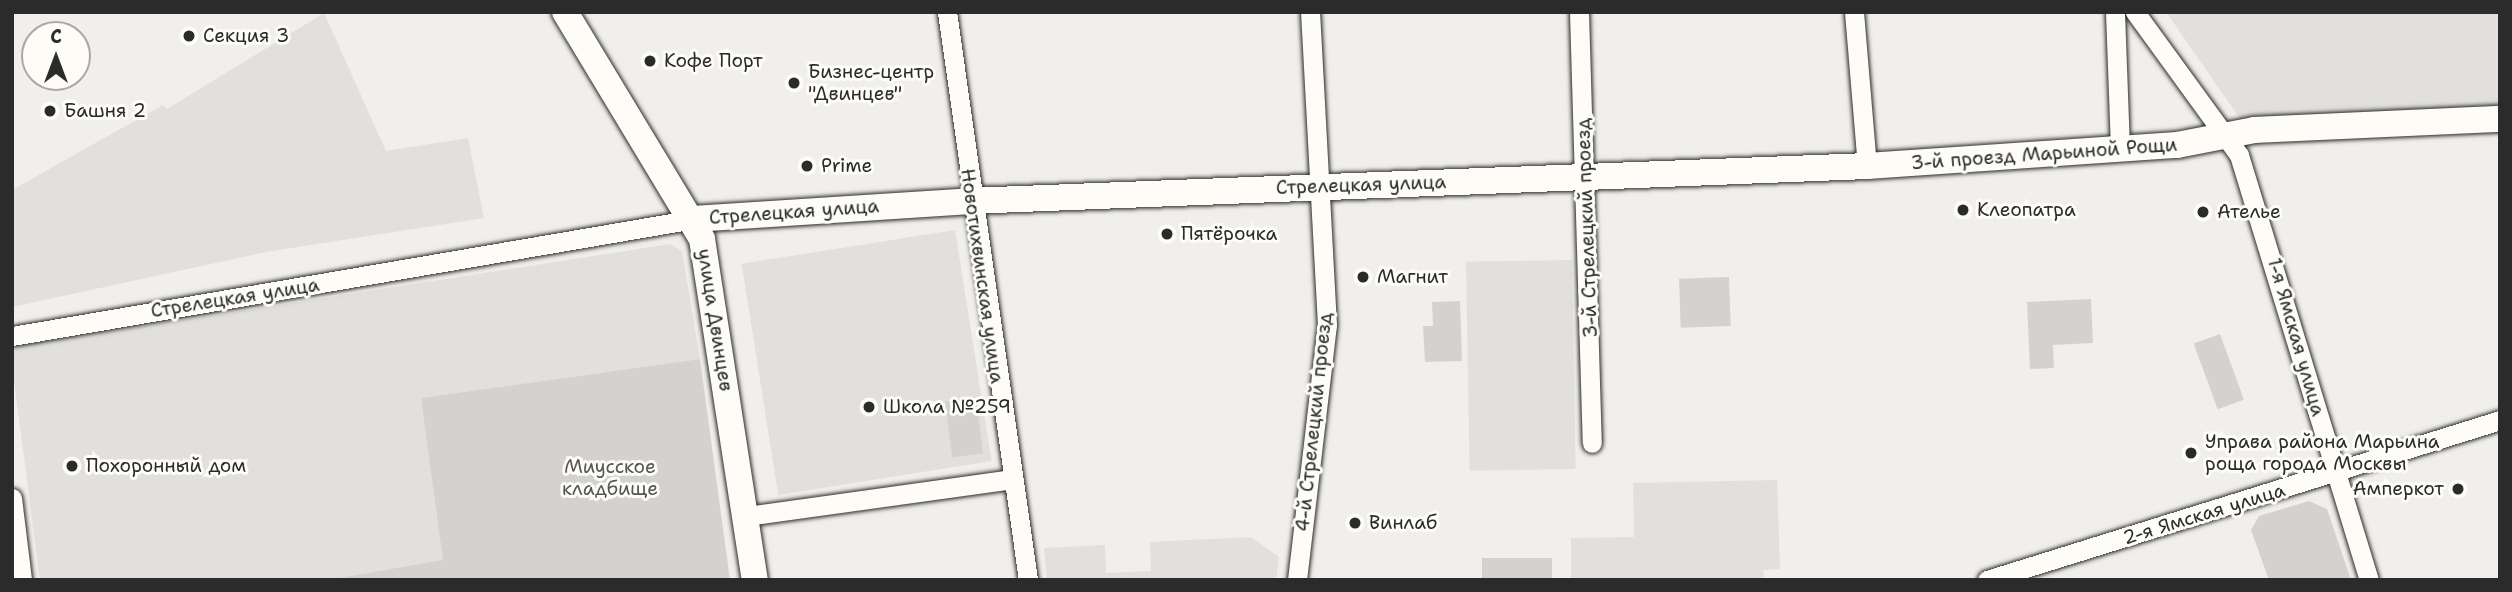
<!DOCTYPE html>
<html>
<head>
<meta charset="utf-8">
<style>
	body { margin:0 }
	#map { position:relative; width:2512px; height:592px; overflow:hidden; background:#f0efeb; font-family:"Shantell Sans",sans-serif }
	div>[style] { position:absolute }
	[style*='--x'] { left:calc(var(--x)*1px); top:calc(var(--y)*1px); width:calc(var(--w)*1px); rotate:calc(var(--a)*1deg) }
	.built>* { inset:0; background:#e1e0dc; transform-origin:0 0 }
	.green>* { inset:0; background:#d3d2cf; transform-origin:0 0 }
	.roads { filter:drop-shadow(0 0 2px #2b2b2b) drop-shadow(0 0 2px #2b2b2b) }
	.street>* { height:19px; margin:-9.5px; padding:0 9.5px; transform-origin:9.5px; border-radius:9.5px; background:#fdfcf7 }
	.secondary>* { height:26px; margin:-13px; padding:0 13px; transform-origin:13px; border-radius:13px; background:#fdfcf7 }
	.dots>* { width:19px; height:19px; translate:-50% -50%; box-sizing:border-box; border:4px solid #fdfcf7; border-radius:50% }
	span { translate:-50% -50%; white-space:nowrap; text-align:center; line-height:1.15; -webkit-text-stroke:6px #fdfcf7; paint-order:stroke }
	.poi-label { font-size:19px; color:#2b2b2b }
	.left { translate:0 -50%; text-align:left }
	.right { translate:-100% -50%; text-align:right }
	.street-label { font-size:19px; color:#2b2b2b }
	.park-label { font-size:19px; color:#555554 }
	.frame { position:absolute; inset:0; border:14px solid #2b2b2b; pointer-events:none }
	.north { position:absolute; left:21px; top:21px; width:70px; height:70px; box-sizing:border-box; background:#fdfcf7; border:2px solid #a9a8a5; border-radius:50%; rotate:0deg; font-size:19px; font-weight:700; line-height:28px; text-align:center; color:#2b2b2b }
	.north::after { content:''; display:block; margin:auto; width:24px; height:32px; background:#2b2b2b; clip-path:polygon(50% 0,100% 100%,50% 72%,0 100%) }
</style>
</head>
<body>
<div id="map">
	<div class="built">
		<i style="clip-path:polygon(2166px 12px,2500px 12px,2500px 108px,2241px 120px)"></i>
		<i style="clip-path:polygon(324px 13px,386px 151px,468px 138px,484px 218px,266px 252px,12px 307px,12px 190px,163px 105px,167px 109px)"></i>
		<i style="left:955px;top:230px;width:234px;height:216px;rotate:81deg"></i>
		<i style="clip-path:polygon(670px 244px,682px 251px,700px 359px,421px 398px,449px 580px,40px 580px,12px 365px,14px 350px,23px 345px)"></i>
		<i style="left:1572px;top:260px;width:209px;height:106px;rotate:89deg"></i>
		<i style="clip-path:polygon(1777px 480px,1780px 569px,1763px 570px,1764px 580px,1571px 580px,1571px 538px,1634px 537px,1633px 483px)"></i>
		<i style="clip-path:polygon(1251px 537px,1279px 557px,1276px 580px,1047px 580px,1044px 548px,1105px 545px,1106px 573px,1151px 571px,1150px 542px)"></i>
	</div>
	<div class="green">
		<i style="left:1729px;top:277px;width:49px;height:50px;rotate:88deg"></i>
		<i style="clip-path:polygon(2091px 299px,2093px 343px,2053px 345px,2054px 368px,2030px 369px,2027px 302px)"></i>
		<i style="clip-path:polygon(1460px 301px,1462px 361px,1425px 362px,1423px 326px,1433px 326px,1432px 302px)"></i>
		<i style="left:2220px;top:334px;width:70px;height:28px;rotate:70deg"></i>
		<i style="clip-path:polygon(700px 359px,730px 580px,328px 580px,443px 560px,421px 398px)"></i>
		<i style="left:976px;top:397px;width:57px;height:31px;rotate:83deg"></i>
		<i style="clip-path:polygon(2309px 501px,2327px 509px,2351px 580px,2269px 580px,2251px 530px,2259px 516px)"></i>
		<i style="left:1552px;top:558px;width:22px;height:70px;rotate:90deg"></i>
	</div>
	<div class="roads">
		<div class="street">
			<i style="--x:947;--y:12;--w:574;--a:81.88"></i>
			<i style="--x:1579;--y:12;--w:431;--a:88.3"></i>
			<i style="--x:1854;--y:12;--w:155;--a:85.2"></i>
			<i style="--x:2115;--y:12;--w:135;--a:87.9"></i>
			<i style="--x:2135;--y:12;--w:177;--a:54"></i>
			<i style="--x:2239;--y:155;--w:444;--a:73"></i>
			<i style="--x:12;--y:336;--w:692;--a:-9.73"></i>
			<i style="--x:12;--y:498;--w:83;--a:83"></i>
			<i style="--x:746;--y:516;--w:269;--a:-7.9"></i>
			<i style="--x:1297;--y:580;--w:257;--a:-83.3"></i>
			<i style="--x:1327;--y:325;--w:313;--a:-93.1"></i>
			<i style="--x:1987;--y:580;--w:537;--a:-17.32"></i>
		</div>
		<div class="secondary">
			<i style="--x:565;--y:12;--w:265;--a:58.9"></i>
			<i style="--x:702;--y:239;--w:345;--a:81.2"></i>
			<i style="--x:694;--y:219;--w:276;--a:-3.7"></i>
			<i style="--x:969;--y:201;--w:899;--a:-2.23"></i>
			<i style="--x:1867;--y:166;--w:311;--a:-3.9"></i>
			<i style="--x:2177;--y:145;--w:79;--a:-10.9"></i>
			<i style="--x:2255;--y:130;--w:245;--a:-2.6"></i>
		</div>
	</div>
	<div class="dots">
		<i style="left:189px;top:36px;background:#2b2b2b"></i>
		<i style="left:650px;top:61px;background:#2b2b2b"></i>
		<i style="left:794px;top:83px;background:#2b2b2b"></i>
		<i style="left:50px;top:111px;background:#2b2b2b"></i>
		<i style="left:807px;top:166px;background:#2b2b2b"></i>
		<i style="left:1963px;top:210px;background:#2b2b2b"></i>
		<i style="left:2203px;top:212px;background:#2b2b2b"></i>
		<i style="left:1167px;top:234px;background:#2b2b2b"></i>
		<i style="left:1363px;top:277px;background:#2b2b2b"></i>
		<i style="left:869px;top:407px;background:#2b2b2b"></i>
		<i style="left:2191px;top:453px;background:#2b2b2b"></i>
		<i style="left:72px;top:466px;background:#2b2b2b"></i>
		<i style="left:2458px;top:489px;background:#2b2b2b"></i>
		<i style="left:1355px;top:523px;background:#2b2b2b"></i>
	</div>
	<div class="poi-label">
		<span class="left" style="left:203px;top:36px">Секция 3</span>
		<span class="left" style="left:664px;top:61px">Кофе Порт</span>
		<span class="left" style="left:808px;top:83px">Бизнес-центр<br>"Двинцев"</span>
		<span class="left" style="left:64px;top:111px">Башня 2</span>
		<span class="left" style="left:821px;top:166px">Prime</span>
		<span class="left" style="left:1977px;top:210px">Клеопатра</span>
		<span class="left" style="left:2217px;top:212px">Ателье</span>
		<span class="left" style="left:1181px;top:234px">Пятёрочка</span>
		<span class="left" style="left:1377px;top:277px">Магнит</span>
		<span class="left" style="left:883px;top:407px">Школа №259</span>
		<span class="left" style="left:2205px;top:453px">Управа района Марьина<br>роща города Москвы</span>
		<span class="left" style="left:86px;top:466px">Похоронный дом</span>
		<span class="right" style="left:2444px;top:489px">Амперкот</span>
		<span class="left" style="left:1369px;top:523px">Винлаб</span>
	</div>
	<div class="street-label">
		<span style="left:2044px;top:154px;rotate:-4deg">3-й проезд Марьиной Рощи</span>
		<span style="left:1361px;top:185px;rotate:-2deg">Стрелецкая улица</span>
		<span style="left:794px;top:212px;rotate:-4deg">Стрелецкая улица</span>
		<span style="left:1587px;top:228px;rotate:-92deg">3-й Стрелецкий проезд</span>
		<span style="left:982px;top:276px;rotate:82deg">Новотихвинская улица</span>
		<span style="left:235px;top:298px;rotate:-9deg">Стрелецкая улица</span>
		<span style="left:715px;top:320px;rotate:81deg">улица Двинцев</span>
		<span style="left:2296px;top:337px;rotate:74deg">1-я Ямская улица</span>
		<span style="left:1314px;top:422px;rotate:-84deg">4-й Стрелецкий проезд</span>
		<span style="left:2204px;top:514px;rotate:-17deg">2-я Ямская улица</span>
	</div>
	<div class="park-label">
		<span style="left:610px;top:478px">Миусское<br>кладбище</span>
	</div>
	<div class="frame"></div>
	<div class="north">С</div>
</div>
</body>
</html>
